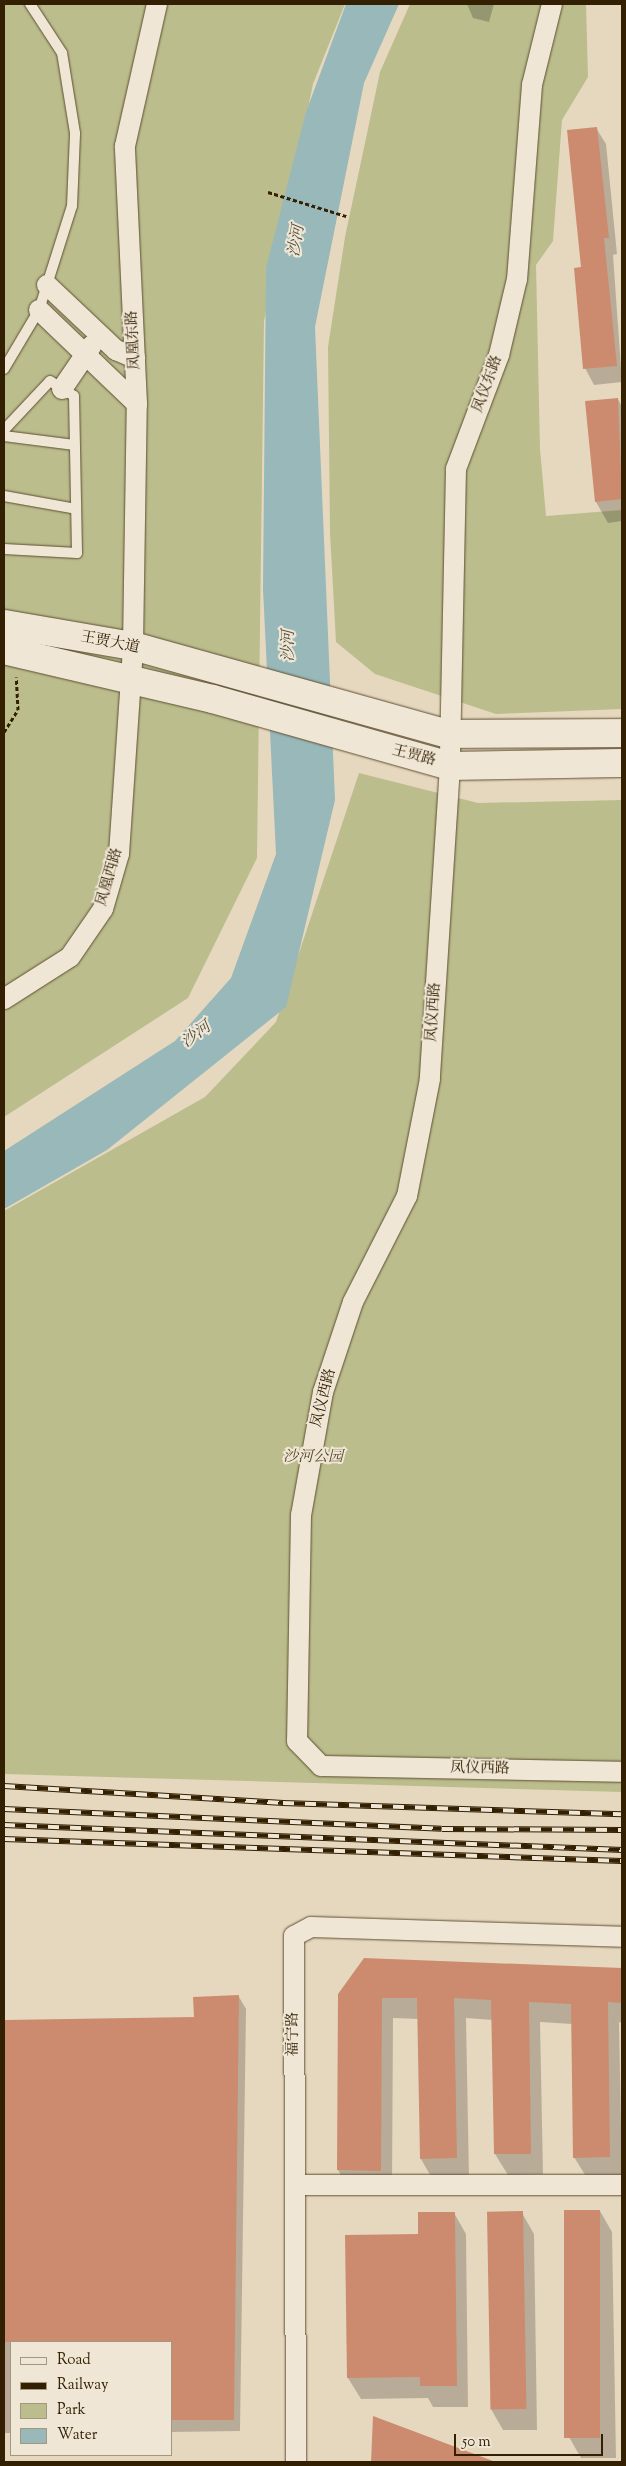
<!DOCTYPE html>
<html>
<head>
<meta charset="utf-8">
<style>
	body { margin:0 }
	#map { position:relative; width:626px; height:2466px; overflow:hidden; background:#e6d8be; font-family:"Sorts Mill Goudy","Noto Serif SC",serif }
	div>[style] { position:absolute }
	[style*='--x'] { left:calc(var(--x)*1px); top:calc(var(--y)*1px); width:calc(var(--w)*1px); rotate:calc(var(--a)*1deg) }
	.green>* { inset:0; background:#bbbd8d }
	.water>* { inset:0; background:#98b8b9 }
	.shadow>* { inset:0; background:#0003 }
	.building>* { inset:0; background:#cc8b6e; transform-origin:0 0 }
	.path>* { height:3px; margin-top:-1.5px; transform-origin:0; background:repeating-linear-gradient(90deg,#332003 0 4px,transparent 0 6.5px) }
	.roads { filter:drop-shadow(0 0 1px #604e32) drop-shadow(0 0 1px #604e32) }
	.service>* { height:10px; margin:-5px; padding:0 5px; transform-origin:5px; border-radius:5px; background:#efe6d5 }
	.minor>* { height:20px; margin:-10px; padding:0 10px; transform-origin:10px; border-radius:10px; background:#efe6d5 }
	.secondary>* { height:28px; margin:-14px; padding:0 14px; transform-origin:14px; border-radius:14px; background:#efe6d5 }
	.rail>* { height:5.5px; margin-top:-2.75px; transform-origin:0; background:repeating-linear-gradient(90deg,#efe6d5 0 11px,#332003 0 22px); box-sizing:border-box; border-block:1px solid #332003 }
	span { translate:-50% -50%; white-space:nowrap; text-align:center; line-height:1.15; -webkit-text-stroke:4px #efe6d5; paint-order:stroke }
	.street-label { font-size:15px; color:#332003 }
	.park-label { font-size:15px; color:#554726; font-style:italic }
	.water-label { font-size:16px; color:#514e3a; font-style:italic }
	.frame { position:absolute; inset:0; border:5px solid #332003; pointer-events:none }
	.legend { position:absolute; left:10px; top:2341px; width:162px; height:115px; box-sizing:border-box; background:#efe6d5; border:1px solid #a49781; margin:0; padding:6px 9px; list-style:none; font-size:15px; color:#332003 }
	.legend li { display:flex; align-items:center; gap:10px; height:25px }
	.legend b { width:25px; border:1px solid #a49781 }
	.scale { position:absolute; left:454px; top:2434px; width:149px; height:22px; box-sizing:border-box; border:2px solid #332003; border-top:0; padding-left:6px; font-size:15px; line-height:18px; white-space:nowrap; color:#332003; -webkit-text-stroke:4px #efe6d5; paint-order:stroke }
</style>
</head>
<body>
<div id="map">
	<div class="green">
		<i style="clip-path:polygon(4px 4px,345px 4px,313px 84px,264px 321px,257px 858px,188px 998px,4px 1117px)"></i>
		<i style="clip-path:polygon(410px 4px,586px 4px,588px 77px,562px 120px,553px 241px,536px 265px,540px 449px,546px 516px,622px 510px,622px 709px,496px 714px,375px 674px,336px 642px,330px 533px,328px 347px,345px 237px,380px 72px)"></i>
		<i style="clip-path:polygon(359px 773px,478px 803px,622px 800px,622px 1792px,4px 1774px,4px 1211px,205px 1097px,276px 1022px)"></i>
	</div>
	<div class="water">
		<i style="clip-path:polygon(346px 4px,399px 4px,364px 83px,315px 327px,335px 800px,286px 1007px,107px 1150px,4px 1209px,4px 1151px,175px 1041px,231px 978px,276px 854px,263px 589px,266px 268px,306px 112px)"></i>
	</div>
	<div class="shadow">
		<i style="clip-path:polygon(467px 4px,494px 4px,489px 22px,473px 18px)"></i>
		<i style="clip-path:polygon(596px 128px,606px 144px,617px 254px,613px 255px,622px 382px,594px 385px,585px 368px,582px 268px)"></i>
		<i style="clip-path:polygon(618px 399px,622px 407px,622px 521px,608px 523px,596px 502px)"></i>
		<i style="clip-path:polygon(365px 1959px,622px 1970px,622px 2023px,619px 2022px,622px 2178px,587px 2178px,574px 2157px,572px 2024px,540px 2022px,543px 2174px,508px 2175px,495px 2154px,493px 2020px,466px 2018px,469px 2179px,433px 2180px,421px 2159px,419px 2019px,393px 2018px,392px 2191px,350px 2191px,338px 2170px,339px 1995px)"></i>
		<i style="clip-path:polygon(239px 1997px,246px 2009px,240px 2431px,171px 2432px,171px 2342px,11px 2342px,11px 2433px,4px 2433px,4px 2022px,195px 2018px)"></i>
		<i style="clip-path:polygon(600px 2211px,612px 2232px,616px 2458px,581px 2458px,569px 2437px)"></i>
		<i style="clip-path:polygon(454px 2213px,466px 2234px,468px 2407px,433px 2407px,428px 2398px,361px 2399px,348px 2378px,346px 2237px,420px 2235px)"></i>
		<i style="clip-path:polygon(522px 2213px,534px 2234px,537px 2430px,503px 2430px,491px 2409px)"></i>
		<i style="clip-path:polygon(374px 2417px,494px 2462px,373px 2462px)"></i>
	</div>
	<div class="building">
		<i style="clip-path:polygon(597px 127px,609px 238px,604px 238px,617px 366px,583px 369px,574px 268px,581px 267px,567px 130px)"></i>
		<i style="clip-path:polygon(618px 398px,622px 499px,595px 502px,585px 401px)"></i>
		<i style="clip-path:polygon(364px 1958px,622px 1968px,622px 2003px,608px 2002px,610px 2157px,573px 2158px,571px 2004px,529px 2002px,531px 2154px,494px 2154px,491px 2000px,454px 1998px,457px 2158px,420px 2159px,417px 1998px,382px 1998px,381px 2171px,337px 2170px,338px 1994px)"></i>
		<i style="clip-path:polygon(239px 1995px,234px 2420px,171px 2420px,171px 2342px,4px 2342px,4px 2020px,194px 2017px,193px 1997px)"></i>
		<i style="left:564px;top:2210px;width:36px;height:228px"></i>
		<i style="left:523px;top:2211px;width:198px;height:36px;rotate:89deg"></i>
		<i style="clip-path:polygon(418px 2212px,455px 2212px,457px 2386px,420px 2386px,420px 2377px,347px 2378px,345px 2235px,418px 2234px)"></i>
		<i style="clip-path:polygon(373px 2416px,493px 2461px,493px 2462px,371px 2462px)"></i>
	</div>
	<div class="path">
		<i style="--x:268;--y:192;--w:82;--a:17.1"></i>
		<i style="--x:4;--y:732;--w:26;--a:-58"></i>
		<i style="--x:18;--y:710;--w:33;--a:-93"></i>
	</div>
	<div class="roads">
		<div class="service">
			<i style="--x:4;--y:369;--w:69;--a:-59.3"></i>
			<i style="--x:39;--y:310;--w:109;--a:-72.4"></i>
			<i style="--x:72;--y:206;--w:73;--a:-87.6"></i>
			<i style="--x:75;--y:133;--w:81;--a:-99.2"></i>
			<i style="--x:62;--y:53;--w:59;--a:-123.1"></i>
			<i style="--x:4;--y:430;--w:67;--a:-46.8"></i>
			<i style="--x:50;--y:381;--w:28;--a:32"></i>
			<i style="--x:74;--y:396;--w:157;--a:88.9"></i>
			<i style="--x:77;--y:553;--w:73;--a:-176.9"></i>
			<i style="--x:4;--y:436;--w:71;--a:7.3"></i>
			<i style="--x:4;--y:496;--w:73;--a:10.2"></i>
		</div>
		<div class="minor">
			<i style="--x:552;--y:4;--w:83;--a:103.9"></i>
			<i style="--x:532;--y:85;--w:195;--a:94.4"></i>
			<i style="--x:517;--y:279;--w:78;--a:103.3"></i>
			<i style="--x:499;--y:355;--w:122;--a:110.7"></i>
			<i style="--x:456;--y:469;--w:297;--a:91.2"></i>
			<i style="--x:450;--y:766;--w:314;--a:93.7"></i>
			<i style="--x:430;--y:1079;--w:119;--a:101.1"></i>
			<i style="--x:407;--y:1196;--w:119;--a:117"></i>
			<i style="--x:353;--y:1302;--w:95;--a:108.4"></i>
			<i style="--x:323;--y:1392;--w:125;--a:100.1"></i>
			<i style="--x:301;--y:1515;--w:226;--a:91"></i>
			<i style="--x:297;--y:1741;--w:35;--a:46"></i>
			<i style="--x:321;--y:1766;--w:301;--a:1.1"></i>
			<i style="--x:47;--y:285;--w:95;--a:43.3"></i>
			<i style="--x:116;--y:350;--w:21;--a:23"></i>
			<i style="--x:39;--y:310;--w:136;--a:43.8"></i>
			<i style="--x:62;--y:389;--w:53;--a:-55.7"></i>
			<i style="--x:4;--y:999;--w:78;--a:-32.5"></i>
			<i style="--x:70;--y:957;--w:58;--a:-55.5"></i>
			<i style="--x:103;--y:909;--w:57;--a:-73.8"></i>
			<i style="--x:119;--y:854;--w:208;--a:-86.1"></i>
			<i style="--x:133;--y:646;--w:242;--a:-89.1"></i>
			<i style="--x:137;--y:404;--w:258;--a:-92.7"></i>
			<i style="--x:125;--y:146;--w:146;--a:-77.3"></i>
			<i style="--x:295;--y:2185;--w:327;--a:0"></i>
			<i style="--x:296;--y:2462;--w:526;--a:-90.22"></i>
			<i style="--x:294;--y:1936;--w:19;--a:-28"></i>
			<i style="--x:311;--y:1927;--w:311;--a:1.8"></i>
		</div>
		<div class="secondary">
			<i style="--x:4;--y:624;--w:131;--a:9.7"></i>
			<i style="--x:133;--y:646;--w:328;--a:15.6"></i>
			<i style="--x:449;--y:734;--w:173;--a:-0.3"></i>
			<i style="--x:4;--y:650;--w:215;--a:13.2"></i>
			<i style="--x:213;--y:699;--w:246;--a:15.8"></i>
			<i style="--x:450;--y:766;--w:172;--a:-1"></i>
		</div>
	</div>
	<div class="rail">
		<i style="--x:4;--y:1786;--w:280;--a:3.5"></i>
		<i style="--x:283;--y:1803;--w:339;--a:1.9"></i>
		<i style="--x:4;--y:1809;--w:438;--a:2.6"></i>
		<i style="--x:442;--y:1829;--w:180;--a:0.3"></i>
		<i style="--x:4;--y:1825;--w:619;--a:2.32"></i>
		<i style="--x:4;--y:1839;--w:618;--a:2.04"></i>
	</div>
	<div class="street-label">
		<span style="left:134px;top:340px;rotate:-93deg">凤凰东路</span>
		<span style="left:488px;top:384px;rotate:-70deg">凤仪东路</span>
		<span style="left:110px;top:643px;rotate:11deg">王贾大道</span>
		<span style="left:414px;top:756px;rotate:15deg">王贾路</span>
		<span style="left:110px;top:877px;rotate:-74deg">凤凰西路</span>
		<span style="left:434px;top:1012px;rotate:-86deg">凤仪西路</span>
		<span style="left:324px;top:1398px;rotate:-76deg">凤仪西路</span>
		<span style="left:480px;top:1769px;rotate:1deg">凤仪西路</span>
		<span style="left:294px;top:2034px;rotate:-90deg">福宁路</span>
	</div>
	<div class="park-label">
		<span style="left:313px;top:1458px">沙河公园</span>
	</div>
	<div class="water-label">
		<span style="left:298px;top:241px;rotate:-81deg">沙河</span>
		<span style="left:290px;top:646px;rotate:-90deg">沙河</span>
		<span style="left:197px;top:1036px;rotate:-37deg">沙河</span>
	</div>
	<div class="frame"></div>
	<ul class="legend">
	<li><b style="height:6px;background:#efe6d5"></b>Road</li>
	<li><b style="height:6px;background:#332003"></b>Railway</li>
	<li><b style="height:14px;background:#bbbd8d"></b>Park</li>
	<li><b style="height:14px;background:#98b8b9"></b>Water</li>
	</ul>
	<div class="scale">50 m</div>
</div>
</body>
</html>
